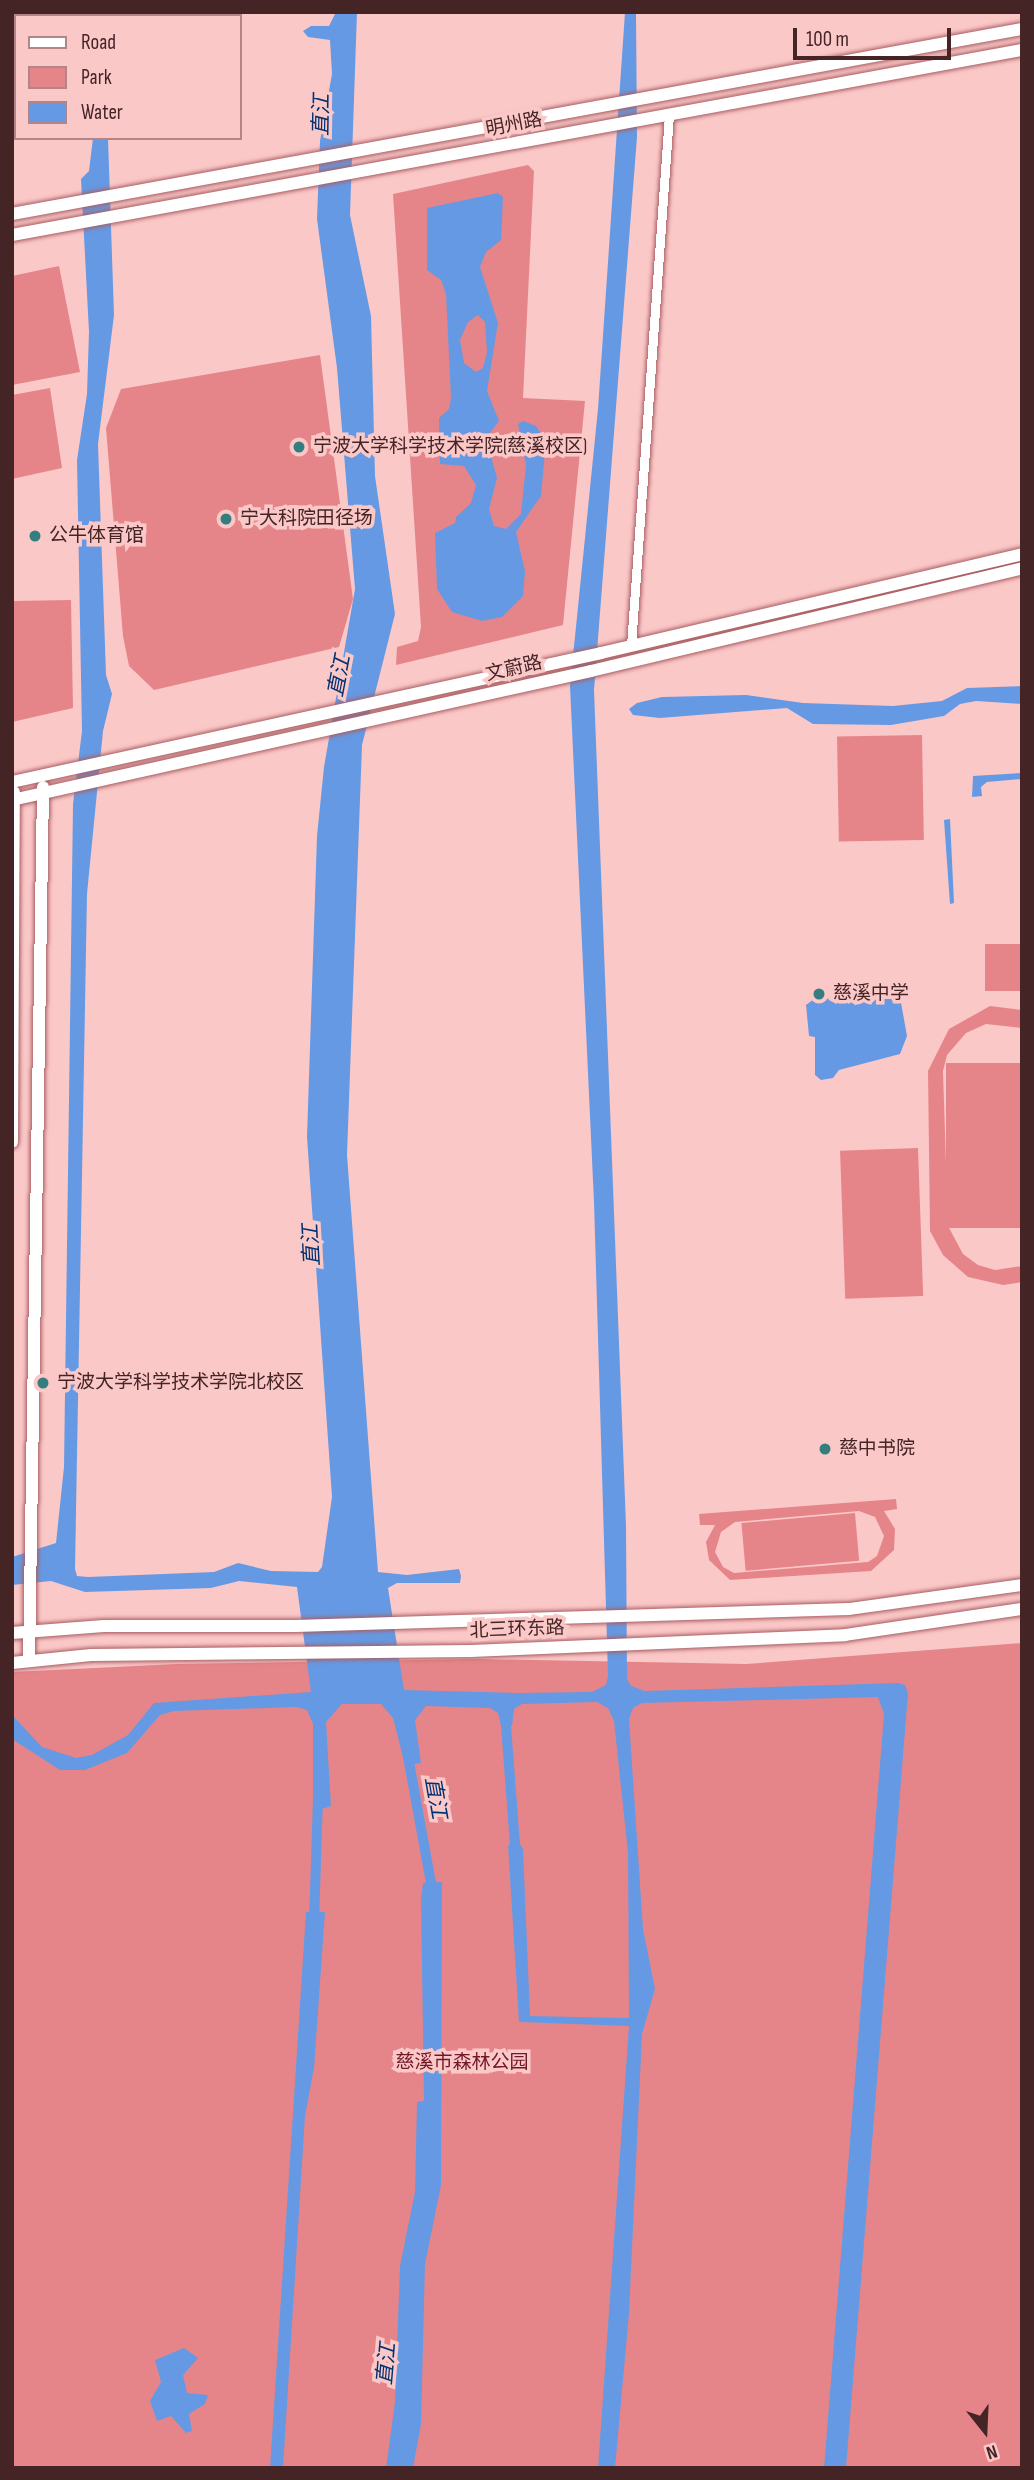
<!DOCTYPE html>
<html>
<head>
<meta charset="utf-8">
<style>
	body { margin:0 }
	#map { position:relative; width:1034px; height:2480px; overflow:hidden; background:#fbc8c8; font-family:"Sofia Sans Condensed","Noto Sans SC",sans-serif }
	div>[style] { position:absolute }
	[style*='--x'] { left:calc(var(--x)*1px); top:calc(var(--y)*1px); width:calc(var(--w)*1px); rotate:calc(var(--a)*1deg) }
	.green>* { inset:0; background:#e68589; transform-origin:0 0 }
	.water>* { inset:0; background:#6699e3 }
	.canal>* { height:10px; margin:-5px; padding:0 5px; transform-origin:5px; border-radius:5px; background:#6699e3 }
	.roads { filter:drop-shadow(0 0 2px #a95d61) drop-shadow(0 0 2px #a95d61) }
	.street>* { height:9px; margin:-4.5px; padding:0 4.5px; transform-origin:4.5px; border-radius:4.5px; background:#fff }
	.secondary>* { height:12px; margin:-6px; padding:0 6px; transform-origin:6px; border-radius:6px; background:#fff }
	.dots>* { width:19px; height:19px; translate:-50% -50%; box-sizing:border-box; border:4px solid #fbc8c8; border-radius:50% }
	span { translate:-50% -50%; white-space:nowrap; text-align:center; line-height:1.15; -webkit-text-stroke:7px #fbc8c8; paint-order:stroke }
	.street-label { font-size:19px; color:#452426 }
	.poi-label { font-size:19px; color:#452426 }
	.left { translate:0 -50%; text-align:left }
	.park-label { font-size:19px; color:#711725 }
	.water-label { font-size:21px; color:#003171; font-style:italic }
	.frame { position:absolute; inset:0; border:14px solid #452426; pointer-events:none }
	.legend { position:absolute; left:14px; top:14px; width:228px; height:126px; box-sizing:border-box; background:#fbc8c8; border:2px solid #b28687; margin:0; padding:9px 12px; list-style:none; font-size:21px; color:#452426 }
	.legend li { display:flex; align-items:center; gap:14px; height:35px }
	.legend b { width:35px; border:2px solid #b28687 }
	.north { position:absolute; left:950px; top:2396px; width:70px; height:70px; -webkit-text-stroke:5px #fbc8c8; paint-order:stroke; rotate:162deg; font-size:19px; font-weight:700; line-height:28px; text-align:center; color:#452426 }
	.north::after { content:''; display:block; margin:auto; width:24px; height:32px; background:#452426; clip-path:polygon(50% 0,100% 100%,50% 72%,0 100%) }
	.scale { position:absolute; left:793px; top:28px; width:158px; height:32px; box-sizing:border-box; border:4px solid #452426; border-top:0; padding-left:9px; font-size:21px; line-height:24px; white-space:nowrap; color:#452426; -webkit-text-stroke:5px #fbc8c8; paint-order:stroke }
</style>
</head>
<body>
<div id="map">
	<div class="green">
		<i style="clip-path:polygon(528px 165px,534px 171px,523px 398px,585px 401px,563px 625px,396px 665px,397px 647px,418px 641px,421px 627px,393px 194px)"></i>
		<i style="clip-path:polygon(59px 266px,80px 372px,12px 385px,12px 276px)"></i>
		<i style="clip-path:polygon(320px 355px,353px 599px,339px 647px,154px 690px,129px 666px,123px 636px,106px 428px,121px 389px)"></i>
		<i style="clip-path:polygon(50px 388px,62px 468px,12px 479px,12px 395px)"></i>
		<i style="clip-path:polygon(71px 600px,73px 708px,12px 722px,12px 601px)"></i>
		<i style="left:922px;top:735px;width:105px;height:85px;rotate:89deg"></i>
		<i style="left:1022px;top:944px;width:47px;height:37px;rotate:90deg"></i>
		<i style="clip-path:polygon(990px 1006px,1022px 1010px,1022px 1028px,986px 1024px,966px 1033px,947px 1055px,943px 1071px,948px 1226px,963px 1254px,978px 1265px,995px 1270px,1022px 1266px,1022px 1282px,1003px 1285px,968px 1277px,943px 1255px,930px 1231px,928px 1071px,949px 1029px)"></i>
		<i style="left:1022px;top:1063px;width:165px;height:76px;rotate:90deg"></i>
		<i style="left:918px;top:1148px;width:148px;height:78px;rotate:88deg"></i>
		<i style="clip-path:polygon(evenodd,896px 1499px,897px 1509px,884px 1511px,895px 1529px,894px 1550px,871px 1571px,730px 1580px,709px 1560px,706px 1542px,715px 1525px,700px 1525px,699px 1514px,896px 1499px,859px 1511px,875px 1517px,884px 1536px,877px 1556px,868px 1562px,734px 1573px,723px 1567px,715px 1552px,721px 1532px,735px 1522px,859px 1511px)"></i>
		<i style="left:855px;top:1513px;width:48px;height:114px;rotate:85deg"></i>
		<i style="clip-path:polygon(1022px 1643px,1022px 2468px,12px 2468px,12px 1672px,177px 1664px,476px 1659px,746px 1664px)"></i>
	</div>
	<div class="water">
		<i style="clip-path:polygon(336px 12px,357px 12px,350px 215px,371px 316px,375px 476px,395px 614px,362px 745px,347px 1155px,378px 1572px,407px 1575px,459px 1569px,461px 1576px,460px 1583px,397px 1583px,388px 1588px,404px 1690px,518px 1693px,592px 1692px,606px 1685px,608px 1676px,594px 1202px,570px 686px,598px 409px,625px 12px,636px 12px,637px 137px,594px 690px,626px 1526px,627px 1679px,631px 1686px,645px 1691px,898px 1683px,905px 1685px,908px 1693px,846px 2468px,824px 2468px,884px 1714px,878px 1697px,642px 1703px,633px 1708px,629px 1719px,643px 1929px,655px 1989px,642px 2034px,629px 2313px,615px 2468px,598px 2468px,629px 2026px,519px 2022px,508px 1845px,520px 1844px,523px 1849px,530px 2016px,629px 2018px,628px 1853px,614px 1721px,608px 1708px,597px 1702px,522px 1704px,514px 1709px,512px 1726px,501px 1726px,498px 1713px,490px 1708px,426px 1706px,415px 1720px,421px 1763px,405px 1765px,393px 1718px,381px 1704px,342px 1704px,326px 1722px,331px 1806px,313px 1812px,313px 1724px,307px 1710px,296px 1707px,174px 1711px,160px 1715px,127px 1753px,85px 1770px,60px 1770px,12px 1739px,12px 1715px,42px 1747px,76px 1758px,92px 1755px,128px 1735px,154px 1703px,311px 1692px,297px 1587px,239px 1581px,211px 1588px,85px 1592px,51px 1581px,12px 1585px,12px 1557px,56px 1543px,64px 1467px,73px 804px,82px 731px,77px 460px,87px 394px,89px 332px,81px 179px,89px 171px,93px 138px,108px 138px,114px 315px,98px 444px,106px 675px,112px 694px,103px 731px,87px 894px,75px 1569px,77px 1576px,88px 1577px,214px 1572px,238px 1563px,271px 1571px,318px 1572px,322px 1567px,332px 1497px,307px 1137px,317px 836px,324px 767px,355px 589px,337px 368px,317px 219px,320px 141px,332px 74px,330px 40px,308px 37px,303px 31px,311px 26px,329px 26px)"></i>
		<i style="clip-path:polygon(evenodd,498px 193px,503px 197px,501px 240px,486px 252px,480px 267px,498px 323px,487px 391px,499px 421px,486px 438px,497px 478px,489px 509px,494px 526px,506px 529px,521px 514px,526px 465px,518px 424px,523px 421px,536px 426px,546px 441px,541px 496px,516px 532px,525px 571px,523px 596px,502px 617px,482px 621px,452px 612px,437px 589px,435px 533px,455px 523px,456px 517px,471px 503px,476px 485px,464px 466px,440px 464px,439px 418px,449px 409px,451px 398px,446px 294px,441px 280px,427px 270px,427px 208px,498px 193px,478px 315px,485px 322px,487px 352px,483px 368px,476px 372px,464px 363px,460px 340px,468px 322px,478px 315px)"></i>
		<i style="clip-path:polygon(1022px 686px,1022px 704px,976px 701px,960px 704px,944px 716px,891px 725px,813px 724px,787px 708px,660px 718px,633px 715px,629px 709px,637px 703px,662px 697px,746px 695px,803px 703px,893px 706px,942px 701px,967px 688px)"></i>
		<i style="clip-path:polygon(1022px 773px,1022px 779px,987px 782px,981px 787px,982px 796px,972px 797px,973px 776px)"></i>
		<i style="clip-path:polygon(950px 819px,954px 903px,950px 904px,944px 820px)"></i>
		<i style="clip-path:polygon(900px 997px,907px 1036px,900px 1054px,839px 1070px,833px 1078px,821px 1080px,815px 1075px,815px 1037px,809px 1036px,806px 1005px,814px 999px)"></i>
		<i style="clip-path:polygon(442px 1882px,441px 2185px,425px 2264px,421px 2424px,413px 2468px,386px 2468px,395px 2402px,400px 2266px,415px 2192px,417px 2102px,424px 2101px,421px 1899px,423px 1883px)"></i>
		<i style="clip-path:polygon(306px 1912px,325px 1912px,314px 2068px,305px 2116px,283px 2468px,270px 2468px)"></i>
		<i style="clip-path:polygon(184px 2348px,198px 2358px,183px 2375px,187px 2393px,208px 2395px,205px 2404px,189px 2414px,192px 2431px,186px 2433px,171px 2416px,157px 2421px,150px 2401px,161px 2382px,155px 2360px)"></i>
	</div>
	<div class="canal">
		<i style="--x:505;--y:1712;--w:145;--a:85.7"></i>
		<i style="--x:407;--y:1751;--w:145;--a:79.7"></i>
		<i style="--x:314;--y:1924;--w:128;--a:-88.2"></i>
	</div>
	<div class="roads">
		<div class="street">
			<i style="--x:631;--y:646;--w:532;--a:-85.91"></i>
		</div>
		<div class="secondary">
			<i style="--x:12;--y:214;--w:1027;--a:-10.38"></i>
			<i style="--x:12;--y:235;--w:1027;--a:-10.38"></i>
			<i style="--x:12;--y:782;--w:603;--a:-12.35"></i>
			<i style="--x:601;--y:653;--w:432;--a:-13.2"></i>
			<i style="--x:12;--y:800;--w:593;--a:-12.56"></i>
			<i style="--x:591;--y:671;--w:443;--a:-13.4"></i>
			<i style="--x:12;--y:1142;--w:350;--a:-89.7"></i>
			<i style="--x:12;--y:1633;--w:92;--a:-4.4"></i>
			<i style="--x:104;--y:1626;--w:191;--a:0"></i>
			<i style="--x:295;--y:1626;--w:554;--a:-1.76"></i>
			<i style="--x:849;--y:1609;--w:175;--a:-7.9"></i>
			<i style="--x:29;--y:1661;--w:874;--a:-89.08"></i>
			<i style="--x:12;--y:1663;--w:79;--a:-5.8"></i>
			<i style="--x:91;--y:1655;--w:380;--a:-0.6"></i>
			<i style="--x:471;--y:1651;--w:374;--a:-2.4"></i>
			<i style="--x:845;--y:1635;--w:179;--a:-8.4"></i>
		</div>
	</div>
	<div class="dots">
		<i style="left:299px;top:447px;background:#357e80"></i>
		<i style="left:226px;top:519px;background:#357e80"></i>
		<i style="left:35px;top:536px;background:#357e80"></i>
		<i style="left:819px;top:994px;background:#357e80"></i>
		<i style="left:43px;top:1383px;background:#357e80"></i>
		<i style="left:825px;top:1449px;background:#357e80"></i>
	</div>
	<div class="street-label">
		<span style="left:514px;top:125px;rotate:-11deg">明州路</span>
		<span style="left:514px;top:669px;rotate:-13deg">文蔚路</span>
		<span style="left:517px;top:1630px;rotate:-2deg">北三环东路</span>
	</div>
	<div class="poi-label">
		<span class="left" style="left:313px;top:447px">宁波大学科学技术学院(慈溪校区)</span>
		<span class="left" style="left:240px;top:519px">宁大科院田径场</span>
		<span class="left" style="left:49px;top:536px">公牛体育馆</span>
		<span class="left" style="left:833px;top:994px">慈溪中学</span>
		<span class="left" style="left:57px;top:1383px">宁波大学科学技术学院北校区</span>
		<span class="left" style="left:839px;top:1449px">慈中书院</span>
	</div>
	<div class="park-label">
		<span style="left:462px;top:2063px">慈溪市森林公园</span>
	</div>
	<div class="water-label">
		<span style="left:322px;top:115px;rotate:-89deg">直江</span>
		<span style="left:340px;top:676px;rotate:-79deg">直江</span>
		<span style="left:312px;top:1245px;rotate:-93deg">直江</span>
		<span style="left:435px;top:1798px;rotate:80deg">直江</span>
		<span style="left:387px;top:2364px;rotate:-85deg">直江</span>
	</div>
	<div class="frame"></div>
	<ul class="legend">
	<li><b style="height:9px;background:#fff"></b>Road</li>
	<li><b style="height:19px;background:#e68589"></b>Park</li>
	<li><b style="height:19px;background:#6699e3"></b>Water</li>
	</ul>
	<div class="north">N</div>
	<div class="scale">100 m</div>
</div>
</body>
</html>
